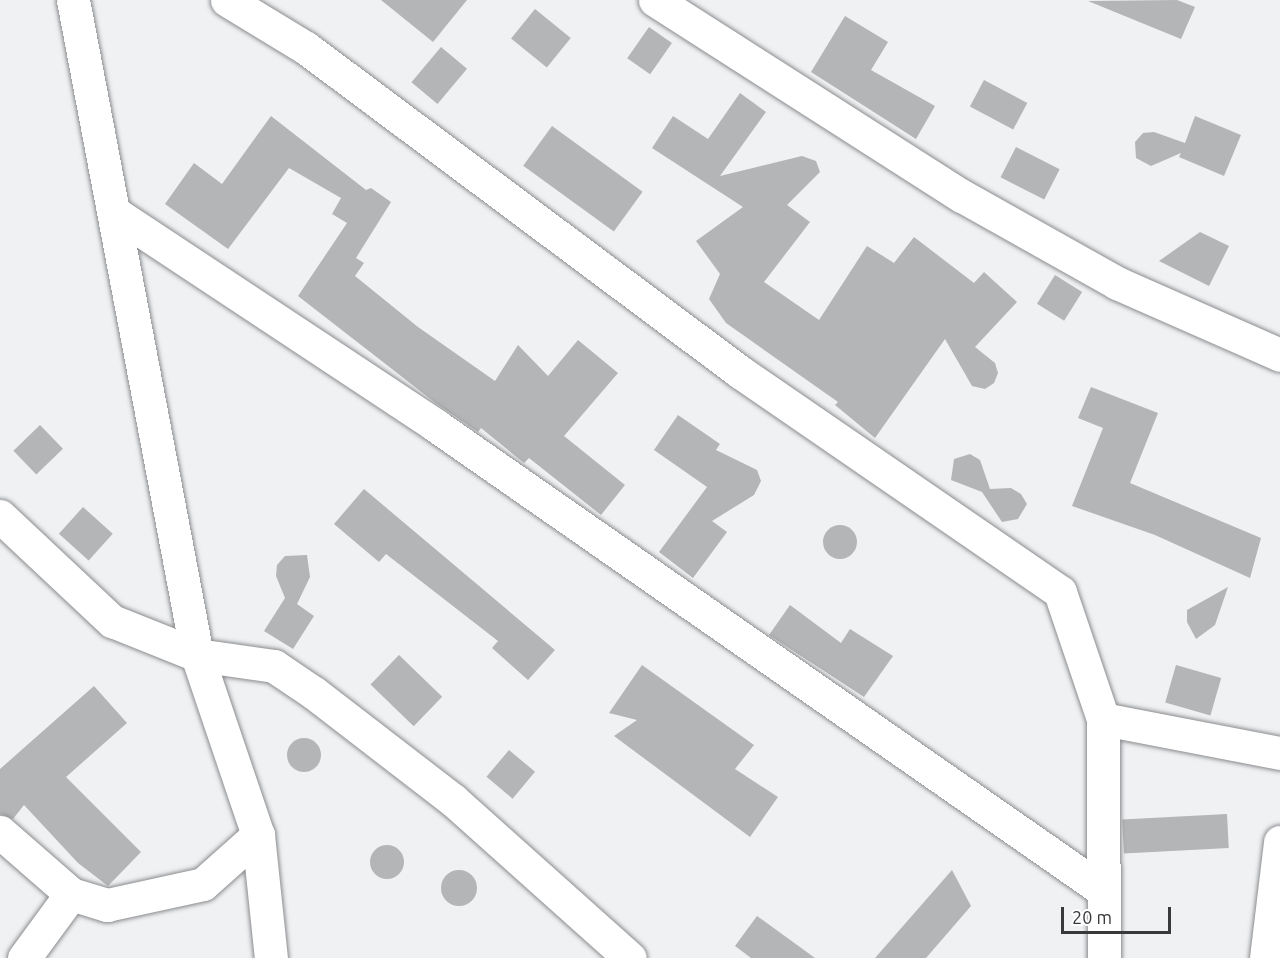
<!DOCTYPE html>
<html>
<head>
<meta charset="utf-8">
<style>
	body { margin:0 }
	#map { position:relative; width:1280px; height:958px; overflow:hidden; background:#eff1f3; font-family:Ubuntu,sans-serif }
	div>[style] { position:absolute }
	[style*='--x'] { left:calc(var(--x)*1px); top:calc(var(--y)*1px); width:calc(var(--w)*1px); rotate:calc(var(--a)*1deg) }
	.building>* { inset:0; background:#b3b5b6; transform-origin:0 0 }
	.round { border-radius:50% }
	.roads { filter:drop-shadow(0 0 2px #8b8c8e) drop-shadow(0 0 2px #8b8c8e) }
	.street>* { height:33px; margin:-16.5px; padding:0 16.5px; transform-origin:16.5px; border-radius:16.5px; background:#fff }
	span { translate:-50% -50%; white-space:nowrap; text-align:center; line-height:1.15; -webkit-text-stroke:6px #fefeff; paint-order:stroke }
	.scale { position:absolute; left:1061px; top:907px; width:110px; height:27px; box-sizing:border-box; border:3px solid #38393a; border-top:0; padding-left:8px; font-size:18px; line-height:21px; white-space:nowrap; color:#38393a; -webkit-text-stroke:4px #fefeff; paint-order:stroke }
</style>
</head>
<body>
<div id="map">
	<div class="building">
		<i style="clip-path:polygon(381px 0,467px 0,433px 42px)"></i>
		<i style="clip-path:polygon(1177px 0,1195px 7px,1181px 39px,1088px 1px)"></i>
		<i style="left:535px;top:9px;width:46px;height:38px;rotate:39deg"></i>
		<i style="clip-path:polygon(845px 16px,888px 42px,871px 70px,935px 106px,916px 139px,811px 72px)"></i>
		<i style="left:649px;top:27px;width:28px;height:38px;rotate:35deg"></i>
		<i style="left:441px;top:47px;width:34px;height:46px;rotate:40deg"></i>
		<i style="left:984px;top:80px;width:49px;height:30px;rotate:28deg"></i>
		<i style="clip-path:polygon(740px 93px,766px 112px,720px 176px,802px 156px,816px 161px,820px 172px,787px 205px,810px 222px,764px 282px,819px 320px,867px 246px,894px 263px,914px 237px,974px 283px,984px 272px,1017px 302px,975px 347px,995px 363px,998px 373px,994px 383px,985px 389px,972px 386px,945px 339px,875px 438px,835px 405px,838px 402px,726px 323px,709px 299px,720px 274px,696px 241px,743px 207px,652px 148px,673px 116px,708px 139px)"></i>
		<i style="clip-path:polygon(271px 116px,366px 190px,371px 188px,391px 202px,356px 258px,364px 263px,355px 276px,418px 327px,495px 381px,518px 345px,548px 376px,578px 340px,618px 373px,564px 436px,625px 485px,601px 515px,529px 458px,524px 463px,481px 428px,478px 432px,437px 404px,298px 296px,347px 223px,332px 214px,341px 198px,289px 168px,228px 249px,165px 204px,194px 163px,222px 184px)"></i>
		<i style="clip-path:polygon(1195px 116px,1241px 135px,1224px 176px,1179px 157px,1181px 153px,1151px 166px,1136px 158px,1135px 142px,1143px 133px,1154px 132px,1185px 143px)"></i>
		<i style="left:552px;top:126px;width:112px;height:49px;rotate:36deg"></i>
		<i style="left:1016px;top:147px;width:49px;height:34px;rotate:27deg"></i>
		<i style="clip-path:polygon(1200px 232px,1229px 246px,1209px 286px,1159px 261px)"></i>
		<i style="left:1055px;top:275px;width:32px;height:34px;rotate:32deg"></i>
		<i style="clip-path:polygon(1091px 387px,1158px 413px,1130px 483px,1261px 538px,1250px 578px,1155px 535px,1072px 506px,1103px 428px,1078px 418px)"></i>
		<i style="clip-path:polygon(678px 415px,720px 444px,716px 450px,757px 470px,761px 481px,754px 495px,712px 521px,727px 532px,693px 578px,659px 552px,707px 487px,654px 450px)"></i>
		<i style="left:40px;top:425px;width:33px;height:37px;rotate:46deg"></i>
		<i style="clip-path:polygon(970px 454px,980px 460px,990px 489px,1011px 488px,1021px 494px,1027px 504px,1018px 519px,1002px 522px,982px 492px,951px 480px,954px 459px)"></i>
		<i style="clip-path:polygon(364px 489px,555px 650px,528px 680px,492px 648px,498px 641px,386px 554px,379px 562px,334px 524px)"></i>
		<i style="left:83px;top:507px;width:40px;height:36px;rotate:42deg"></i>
		<i class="round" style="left:823px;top:525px;width:34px;height:34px"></i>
		<i style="clip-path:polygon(307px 555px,310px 577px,297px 604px,314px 616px,293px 649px,264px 631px,285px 598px,276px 576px,277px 565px,285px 556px)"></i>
		<i style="clip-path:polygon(1228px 587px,1215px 625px,1196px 639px,1187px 622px,1187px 610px)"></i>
		<i style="clip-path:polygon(790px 605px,841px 643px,850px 629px,893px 656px,864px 697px,769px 635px)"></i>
		<i style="left:399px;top:655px;width:60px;height:41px;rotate:44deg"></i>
		<i style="clip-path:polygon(642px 665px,754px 745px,735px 769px,778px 797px,750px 837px,614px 736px,637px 720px,609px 713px)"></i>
		<i style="left:1176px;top:665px;width:47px;height:39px;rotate:16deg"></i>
		<i style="clip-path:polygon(94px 686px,127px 723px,66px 777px,141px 852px,108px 886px,78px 863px,24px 805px,13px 819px,0 814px,0 769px)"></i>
		<i class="round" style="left:287px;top:738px;width:34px;height:34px"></i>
		<i style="left:509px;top:750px;width:34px;height:35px;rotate:40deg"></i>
		<i style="left:1227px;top:814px;width:34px;height:105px;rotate:87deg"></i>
		<i class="round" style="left:370px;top:845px;width:34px;height:34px"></i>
		<i style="clip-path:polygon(952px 870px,971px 906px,926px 958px,875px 958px)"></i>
		<i class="round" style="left:441px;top:870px;width:36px;height:36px"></i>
		<i style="clip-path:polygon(757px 916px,815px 958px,751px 958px,735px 946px)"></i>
	</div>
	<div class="roads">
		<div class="street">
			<i style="--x:73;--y:0;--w:667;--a:79.28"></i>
			<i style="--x:197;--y:655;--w:190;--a:71.3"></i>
			<i style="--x:258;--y:835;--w:124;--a:84"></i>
			<i style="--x:227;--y:0;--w:92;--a:31.3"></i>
			<i style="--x:306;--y:48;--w:542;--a:36.74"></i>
			<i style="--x:740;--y:372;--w:388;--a:34.5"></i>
			<i style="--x:1060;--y:592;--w:134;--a:71.3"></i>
			<i style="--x:1103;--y:719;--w:239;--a:89.8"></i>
			<i style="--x:655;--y:0;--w:364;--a:32.6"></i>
			<i style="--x:962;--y:196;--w:178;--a:29.3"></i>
			<i style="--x:1117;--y:283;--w:178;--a:23.8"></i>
			<i style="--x:115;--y:213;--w:384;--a:33.5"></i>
			<i style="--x:435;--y:425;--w:810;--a:34.85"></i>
			<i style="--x:0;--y:516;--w:154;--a:43.2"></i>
			<i style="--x:112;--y:621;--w:92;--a:21.8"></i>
			<i style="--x:197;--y:655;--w:78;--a:8.1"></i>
			<i style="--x:274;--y:666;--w:48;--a:34"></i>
			<i style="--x:314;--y:693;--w:175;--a:37.6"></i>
			<i style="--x:453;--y:800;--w:237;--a:41.8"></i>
			<i style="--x:1103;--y:719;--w:180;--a:10.9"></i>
			<i style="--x:0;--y:832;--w:94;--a:41.1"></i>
			<i style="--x:24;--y:958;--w:79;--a:-53.7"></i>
			<i style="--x:71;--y:894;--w:38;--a:17"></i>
			<i style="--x:107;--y:905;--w:98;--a:-12.3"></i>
			<i style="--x:203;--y:884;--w:74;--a:-41.7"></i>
			<i style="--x:1266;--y:958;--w:117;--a:-83.1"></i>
		</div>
	</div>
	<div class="scale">20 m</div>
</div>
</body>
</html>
